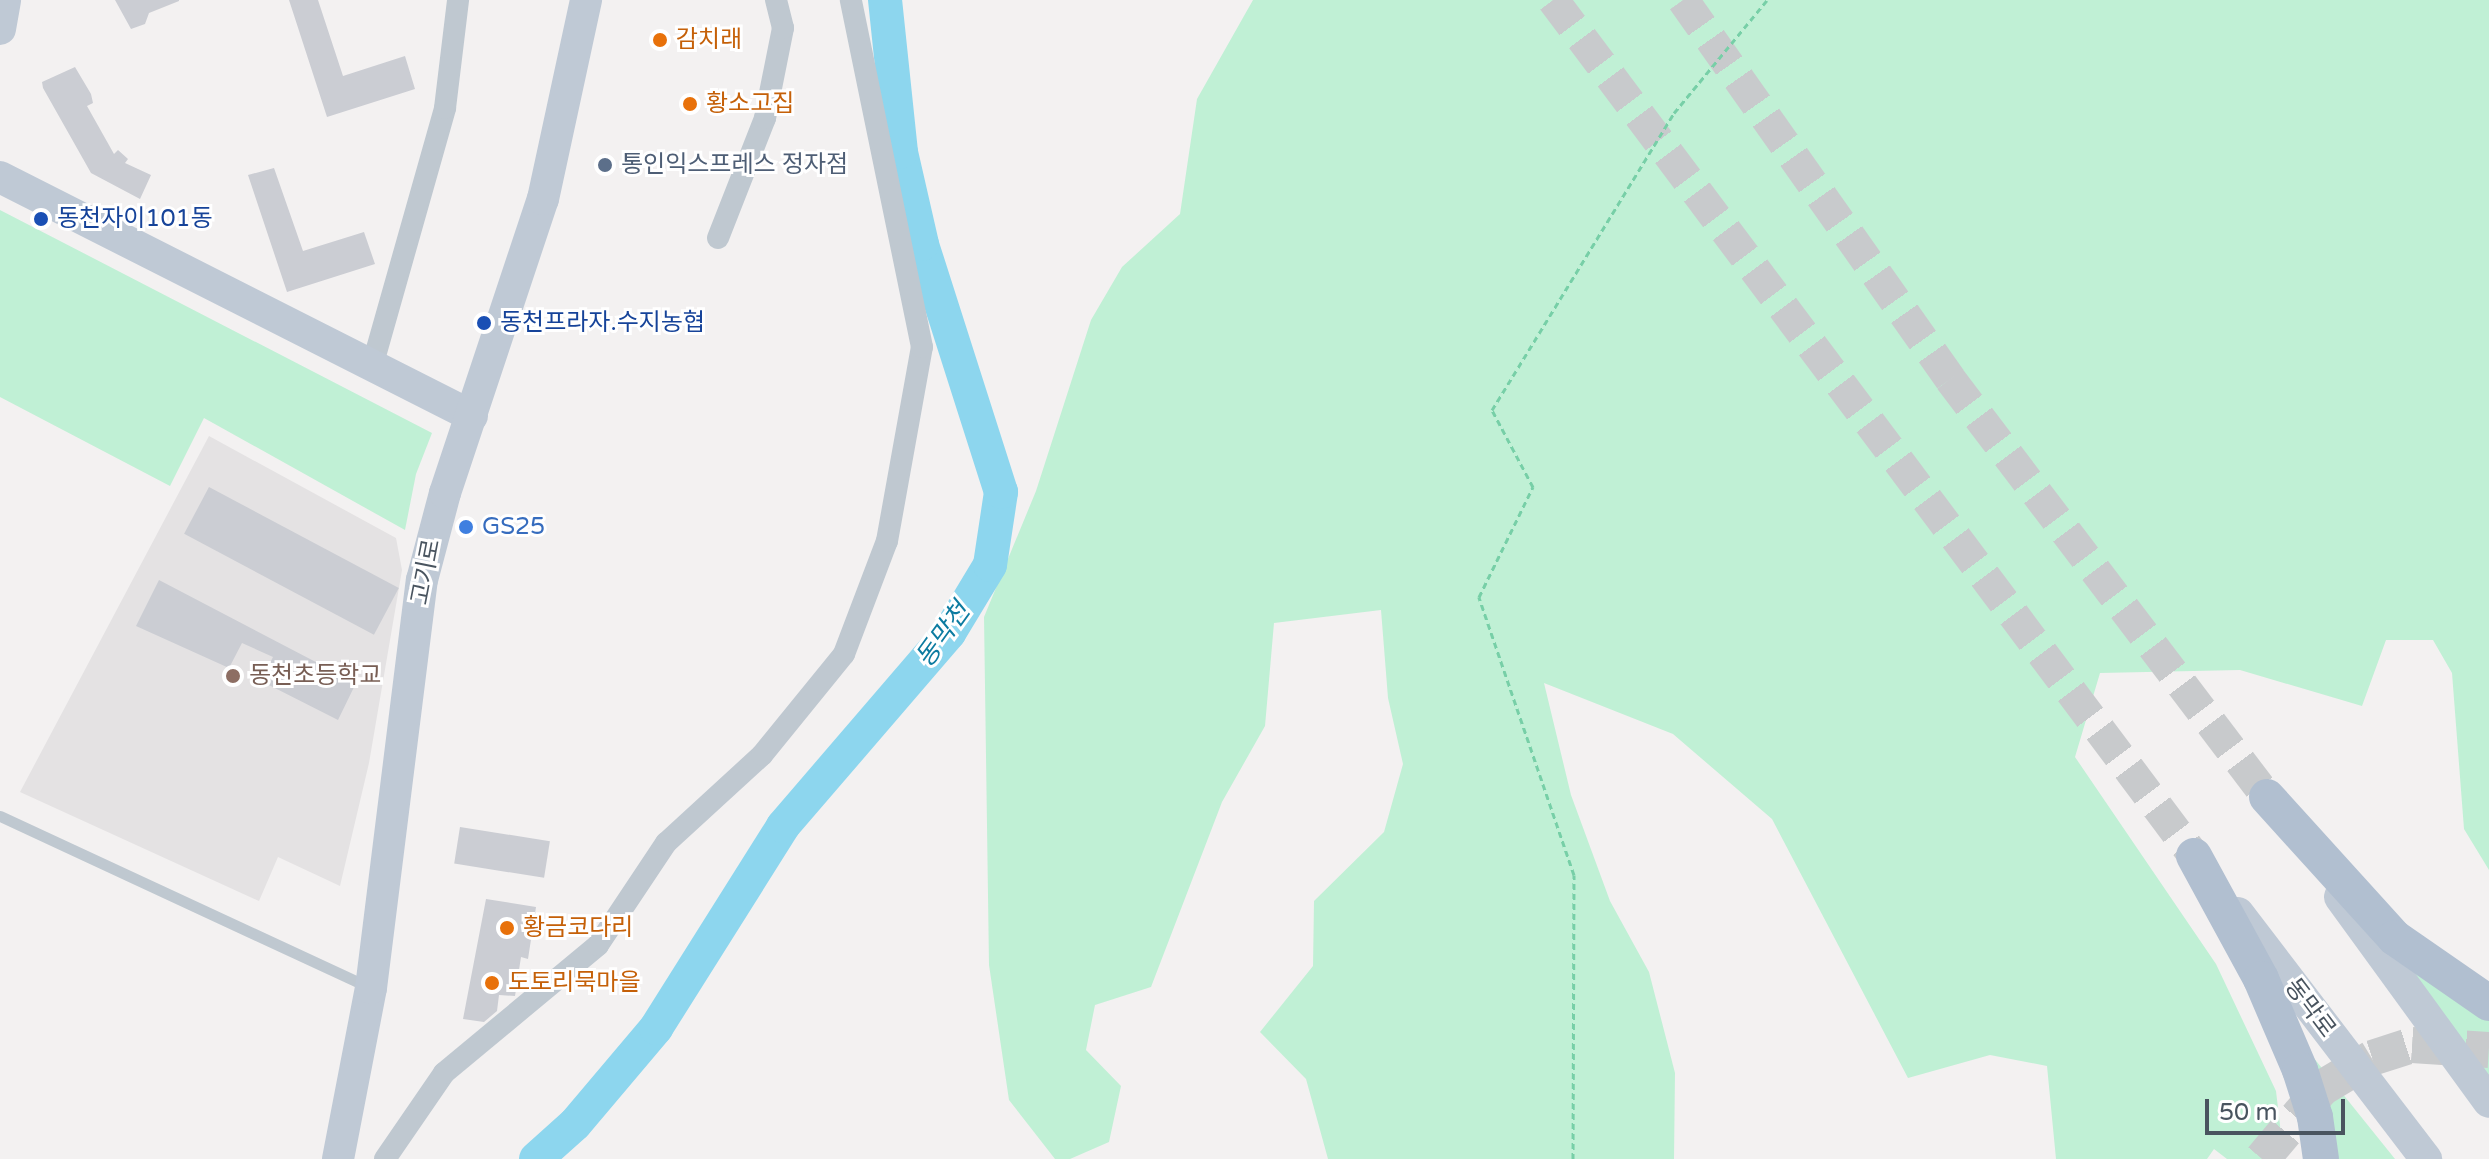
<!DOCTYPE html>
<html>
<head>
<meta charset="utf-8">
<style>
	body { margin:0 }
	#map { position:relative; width:2489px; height:1159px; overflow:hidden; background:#f3f1f1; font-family:"Varela Round","Noto Sans KR",sans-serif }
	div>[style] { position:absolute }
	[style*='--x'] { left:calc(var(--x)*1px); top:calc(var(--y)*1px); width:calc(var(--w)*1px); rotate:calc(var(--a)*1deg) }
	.education>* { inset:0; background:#e4e2e3 }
	.green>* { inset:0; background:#c0f0d5 }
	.river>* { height:34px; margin:-17px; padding:0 17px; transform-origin:17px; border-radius:17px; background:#8dd6ee }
	.building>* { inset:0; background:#cbcdd3; transform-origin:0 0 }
	.secondary-tunnel>* { height:32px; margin-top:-16px; transform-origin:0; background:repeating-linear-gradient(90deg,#c8cacc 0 32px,transparent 0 48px) }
	.primary-tunnel>* { height:36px; margin-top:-18px; transform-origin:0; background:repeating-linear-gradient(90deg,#c8cacc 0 36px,transparent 0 54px) }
	.path>* { height:3px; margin-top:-1.5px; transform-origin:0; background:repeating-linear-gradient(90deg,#77cfa7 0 6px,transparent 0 10px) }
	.lane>* { height:11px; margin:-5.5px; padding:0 5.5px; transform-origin:5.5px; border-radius:5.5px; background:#bfc8d0 }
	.street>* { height:22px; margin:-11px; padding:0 11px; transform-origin:11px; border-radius:11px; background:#bfc8d0 }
	.secondary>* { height:32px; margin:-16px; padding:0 16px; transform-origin:16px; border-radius:16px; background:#bfc9d5 }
	.primary>* { height:36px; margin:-18px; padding:0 18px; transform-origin:18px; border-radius:18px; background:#b1bfd0 }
	.dots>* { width:22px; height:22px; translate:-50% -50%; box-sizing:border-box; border:4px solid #fff; border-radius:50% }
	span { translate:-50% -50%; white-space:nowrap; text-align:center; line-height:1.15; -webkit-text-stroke:6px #fff; paint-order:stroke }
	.food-label { font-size:24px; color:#c56008 }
	.left { translate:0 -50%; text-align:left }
	.service-label { font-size:24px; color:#4e5e75 }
	.transit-label { font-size:24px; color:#164399 }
	.shop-label { font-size:24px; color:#366cbe }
	.street-label { font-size:24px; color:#49545f }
	.education-label { font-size:24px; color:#785e54 }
	.water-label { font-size:26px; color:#0c7ba0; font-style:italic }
	.scale { position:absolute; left:2205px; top:1099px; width:140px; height:36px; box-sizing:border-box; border:4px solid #49545f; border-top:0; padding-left:10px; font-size:24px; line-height:28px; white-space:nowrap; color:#49545f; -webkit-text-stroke:6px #fff; paint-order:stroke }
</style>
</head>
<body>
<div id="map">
	<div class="education">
		<i style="clip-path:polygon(209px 436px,396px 538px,402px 570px,369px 763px,340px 886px,278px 857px,259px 901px,20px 792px)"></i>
	</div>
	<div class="green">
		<i style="clip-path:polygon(1253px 0,2489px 0,2489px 870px,2464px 829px,2452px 673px,2433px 640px,2386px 640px,2362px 706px,2240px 670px,2100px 673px,2075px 757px,2216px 964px,2276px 1091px,2284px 1159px,2227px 1159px,2214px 1149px,2207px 1159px,2056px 1159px,2047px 1066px,1990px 1055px,1908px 1078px,1772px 819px,1673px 734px,1544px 683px,1571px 795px,1610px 901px,1649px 972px,1675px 1073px,1674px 1159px,1328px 1159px,1306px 1079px,1260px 1032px,1313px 966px,1314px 901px,1384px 832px,1403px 764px,1388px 698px,1381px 610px,1274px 623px,1265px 726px,1222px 802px,1151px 987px,1095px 1005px,1086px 1050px,1121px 1086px,1109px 1142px,1070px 1159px,1055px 1159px,1009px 1100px,989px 965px,984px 617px,1036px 491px,1091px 320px,1122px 267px,1180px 214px,1197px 99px)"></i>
		<i style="clip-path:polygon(0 210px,432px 433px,416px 474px,405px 530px,204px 418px,170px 486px,0 397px)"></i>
		<i style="clip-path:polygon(2406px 962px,2489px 1011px,2489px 1078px)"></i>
		<i style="clip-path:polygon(2313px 1057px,2395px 1159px,2333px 1159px)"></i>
	</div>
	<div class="river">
		<i style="--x:536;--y:1159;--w:52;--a:-41.9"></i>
		<i style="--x:575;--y:1124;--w:126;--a:-49.8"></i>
		<i style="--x:656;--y:1028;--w:239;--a:-57.8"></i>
		<i style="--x:783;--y:826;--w:255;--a:-49.3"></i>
		<i style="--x:949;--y:633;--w:79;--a:-58.9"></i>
		<i style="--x:990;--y:565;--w:74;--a:-81.4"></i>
		<i style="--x:1001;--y:492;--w:260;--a:-107.7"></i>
		<i style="--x:922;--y:244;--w:94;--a:-102.9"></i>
		<i style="--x:901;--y:152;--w:153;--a:-96"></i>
	</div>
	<div class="building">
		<i style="clip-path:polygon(115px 0,179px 0,179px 1px,149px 13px,145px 24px,131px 29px)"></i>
		<i style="clip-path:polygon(289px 0,318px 0,343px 76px,405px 56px,415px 89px,327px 117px)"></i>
		<i style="clip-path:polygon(75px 67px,91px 94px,93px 103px,87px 106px,114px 154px,118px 150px,128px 159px,125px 163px,151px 175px,140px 199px,91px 173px,43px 88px,42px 82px)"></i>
		<i style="clip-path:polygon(274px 168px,303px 251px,364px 232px,375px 264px,287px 292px,248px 175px)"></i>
		<i style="left:209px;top:487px;width:215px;height:53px;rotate:28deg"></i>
		<i style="clip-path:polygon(159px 580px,356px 683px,338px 720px,261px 681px,273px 657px,242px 643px,229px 668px,136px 626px)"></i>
		<i style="left:460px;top:827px;width:91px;height:37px;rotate:9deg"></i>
		<i style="clip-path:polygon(486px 899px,536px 907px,528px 959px,521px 957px,515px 996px,499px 995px,497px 1011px,484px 1022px,463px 1019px)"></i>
	</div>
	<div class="secondary-tunnel">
		<i style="--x:1553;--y:0;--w:1069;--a:53.17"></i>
		<i style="--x:1683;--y:0;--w:464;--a:54.8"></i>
		<i style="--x:1950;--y:379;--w:525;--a:52.82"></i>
	</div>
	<div class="primary-tunnel">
		<i style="--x:2262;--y:1159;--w:93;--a:-49.8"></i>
		<i style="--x:2322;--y:1088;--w:58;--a:-31"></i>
		<i style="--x:2372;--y:1058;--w:42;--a:-18"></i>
		<i style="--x:2412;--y:1045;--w:77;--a:3.7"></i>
	</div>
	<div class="path">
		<i style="--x:1573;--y:1159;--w:284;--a:-89.8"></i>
		<i style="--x:1574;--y:875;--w:294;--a:-108.9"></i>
		<i style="--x:1479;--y:597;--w:123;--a:-63.9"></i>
		<i style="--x:1533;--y:487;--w:87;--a:-118"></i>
		<i style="--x:1492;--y:410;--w:348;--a:-58.5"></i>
		<i style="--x:1674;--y:113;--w:146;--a:-50.5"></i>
	</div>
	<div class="lane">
		<i style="--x:0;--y:816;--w:404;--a:24.9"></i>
	</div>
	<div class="street">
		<i style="--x:718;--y:238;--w:129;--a:-68.6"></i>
		<i style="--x:765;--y:118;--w:92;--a:-78.7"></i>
		<i style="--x:783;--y:28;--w:29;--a:-104"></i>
		<i style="--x:373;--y:363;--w:265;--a:-74.2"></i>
		<i style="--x:445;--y:108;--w:109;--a:-83.1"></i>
		<i style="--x:385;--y:1159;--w:104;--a:-55.5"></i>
		<i style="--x:444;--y:1073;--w:200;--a:-39.7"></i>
		<i style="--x:598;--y:945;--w:123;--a:-56.3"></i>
		<i style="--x:666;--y:843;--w:130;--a:-42.5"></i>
		<i style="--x:762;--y:755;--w:130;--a:-50.9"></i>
		<i style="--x:844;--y:654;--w:121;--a:-69.2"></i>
		<i style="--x:887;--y:541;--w:197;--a:-79.8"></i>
		<i style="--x:922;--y:347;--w:354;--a:-101.6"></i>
	</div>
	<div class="secondary">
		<i style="--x:0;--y:29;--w:29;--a:-80"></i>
		<i style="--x:0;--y:177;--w:529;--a:26.86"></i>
		<i style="--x:2340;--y:897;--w:253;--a:54"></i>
		<i style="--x:2238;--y:913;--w:310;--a:52.6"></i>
		<i style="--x:338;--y:1159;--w:174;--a:-79.1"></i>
		<i style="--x:371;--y:988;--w:411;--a:-82.9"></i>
		<i style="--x:422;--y:580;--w:90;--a:-75.2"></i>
		<i style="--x:445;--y:493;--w:310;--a:-71.6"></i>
		<i style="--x:543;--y:199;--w:204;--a:-77.8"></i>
	</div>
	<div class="primary">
		<i style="--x:2267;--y:797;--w:190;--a:47.8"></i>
		<i style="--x:2395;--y:938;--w:114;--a:34.7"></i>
		<i style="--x:2194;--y:856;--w:140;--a:61.4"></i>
		<i style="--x:2261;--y:979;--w:99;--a:66.8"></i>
		<i style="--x:2300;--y:1070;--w:49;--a:72.3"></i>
		<i style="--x:2315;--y:1117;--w:42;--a:81.9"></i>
	</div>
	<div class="dots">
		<i style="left:660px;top:40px;background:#e8710a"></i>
		<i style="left:690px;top:104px;background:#e8710a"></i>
		<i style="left:605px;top:165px;background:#5c6f8a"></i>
		<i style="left:41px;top:219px;background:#1a4fb4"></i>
		<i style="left:484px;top:323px;background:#1a4fb4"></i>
		<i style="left:466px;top:527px;background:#3f7fe0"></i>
		<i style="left:233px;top:676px;background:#8d6e63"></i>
		<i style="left:507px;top:928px;background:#e8710a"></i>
		<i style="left:492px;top:983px;background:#e8710a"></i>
	</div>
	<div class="food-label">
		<span class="left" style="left:676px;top:40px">감치래</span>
		<span class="left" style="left:706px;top:104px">황소고집</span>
		<span class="left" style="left:523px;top:928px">황금코다리</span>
		<span class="left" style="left:508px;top:983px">도토리묵마을</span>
	</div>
	<div class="service-label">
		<span class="left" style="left:621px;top:165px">통인익스프레스 정자점</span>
	</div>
	<div class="transit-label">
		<span class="left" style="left:57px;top:219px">동천자이101동</span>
		<span class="left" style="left:500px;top:323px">동천프라자.수지농협</span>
	</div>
	<div class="shop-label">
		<span class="left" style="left:482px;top:527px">GS25</span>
	</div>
	<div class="street-label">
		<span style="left:426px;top:572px;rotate:-79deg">고기로</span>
		<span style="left:2310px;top:1008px;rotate:53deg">동막로</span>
	</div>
	<div class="education-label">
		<span class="left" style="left:249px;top:676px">동천초등학교</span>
	</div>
	<div class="water-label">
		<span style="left:943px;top:635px;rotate:-54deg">동막천</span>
	</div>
	<div class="scale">50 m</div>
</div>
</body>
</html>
